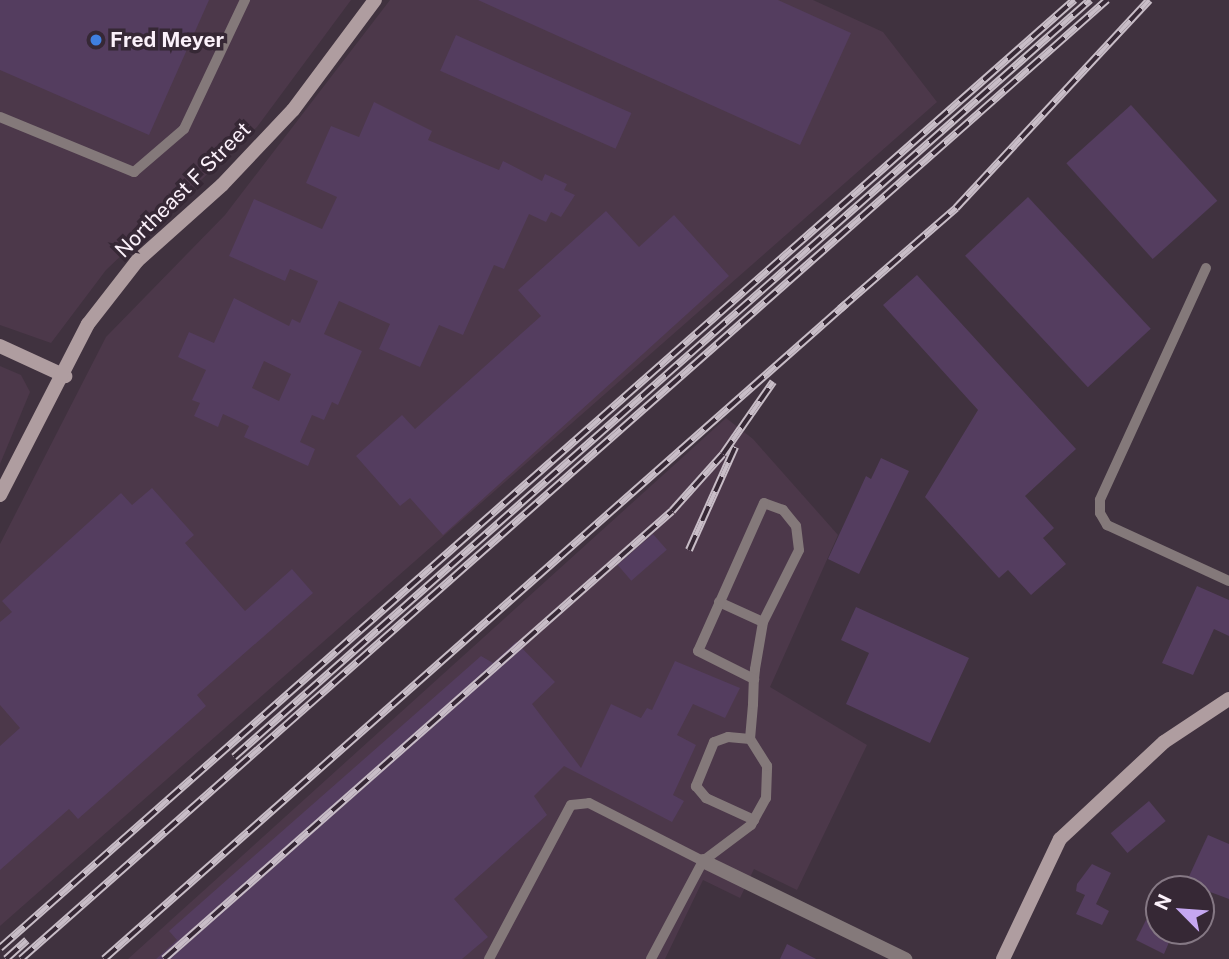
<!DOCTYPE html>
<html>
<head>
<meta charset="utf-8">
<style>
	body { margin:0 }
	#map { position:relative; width:1229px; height:959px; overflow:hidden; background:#40323f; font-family:"Public Sans",sans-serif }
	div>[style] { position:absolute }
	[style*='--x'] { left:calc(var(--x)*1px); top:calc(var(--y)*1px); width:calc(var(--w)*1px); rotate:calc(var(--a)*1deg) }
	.built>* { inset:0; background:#4c384a }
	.building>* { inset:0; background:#543d5f; transform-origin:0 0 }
	.lane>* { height:10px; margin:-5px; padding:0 5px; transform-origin:5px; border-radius:5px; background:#84797a }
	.street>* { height:14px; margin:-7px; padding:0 7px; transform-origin:7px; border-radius:7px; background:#84797a }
	.secondary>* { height:14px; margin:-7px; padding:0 7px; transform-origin:7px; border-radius:7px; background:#af9da0 }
	.rail>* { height:8px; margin-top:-4px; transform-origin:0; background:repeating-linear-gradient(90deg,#362835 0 16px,#c8bdc7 0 32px); box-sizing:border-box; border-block:2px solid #c8bdc7 }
	.dots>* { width:19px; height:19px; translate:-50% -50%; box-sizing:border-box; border:4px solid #362835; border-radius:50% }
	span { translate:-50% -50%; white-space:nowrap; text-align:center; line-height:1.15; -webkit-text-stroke:7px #362835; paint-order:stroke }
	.poi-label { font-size:21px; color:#fbf1fa; font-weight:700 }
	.left { translate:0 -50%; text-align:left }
	.street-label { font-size:21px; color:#fbf1fa }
	.north { position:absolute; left:1145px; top:875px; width:70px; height:70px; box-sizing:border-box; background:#362835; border:2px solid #857884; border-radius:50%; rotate:295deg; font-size:19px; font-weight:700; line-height:28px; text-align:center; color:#fbf1fa }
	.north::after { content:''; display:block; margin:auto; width:24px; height:32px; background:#c5a7f1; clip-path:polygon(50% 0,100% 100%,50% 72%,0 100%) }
</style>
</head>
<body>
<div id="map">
	<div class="built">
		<i style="clip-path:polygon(0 0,351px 0,257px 127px,106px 270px,51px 343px,0 325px)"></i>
		<i style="clip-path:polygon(390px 0,813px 0,883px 32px,937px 102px,0 926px,0 544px,106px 337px,225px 215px)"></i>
		<i style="clip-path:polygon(0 366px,21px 375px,30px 392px,0 464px)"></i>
		<i style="clip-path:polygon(726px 418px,753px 439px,838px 535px,770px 687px,867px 745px,797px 890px,754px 869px,740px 898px,703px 880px,665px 959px,128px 959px)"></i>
	</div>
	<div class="building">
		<i style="clip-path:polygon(0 0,209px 0,149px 135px,0 70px)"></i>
		<i style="clip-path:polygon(478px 0,778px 0,851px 33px,800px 145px)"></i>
		<i style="left:456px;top:35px;width:192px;height:39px;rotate:24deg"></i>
		<i style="clip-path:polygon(evenodd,374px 102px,432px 131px,428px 140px,499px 170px,503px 161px,542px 181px,545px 174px,567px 184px,564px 190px,575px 195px,561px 217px,551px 212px,546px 222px,529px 214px,504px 269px,494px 265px,463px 335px,439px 325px,420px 367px,379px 349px,390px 324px,339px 301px,324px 334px,362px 351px,338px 405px,332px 402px,324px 420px,312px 415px,300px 442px,315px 449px,308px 466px,244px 437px,249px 426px,223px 414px,218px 427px,194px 416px,200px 403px,192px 400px,206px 370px,178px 357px,189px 332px,214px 343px,234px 298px,289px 326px,292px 319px,300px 323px,318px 281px,290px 269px,285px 281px,229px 256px,254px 199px,322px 229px,337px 197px,306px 183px,331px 126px,359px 137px,374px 102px,264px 361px,291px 374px,279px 401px,252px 388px,264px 361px)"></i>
		<i style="left:1131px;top:105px;width:129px;height:87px;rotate:48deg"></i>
		<i style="left:1028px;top:197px;width:180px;height:86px;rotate:47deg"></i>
		<i style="clip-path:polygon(606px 211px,639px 247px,674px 215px,729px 276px,443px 535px,410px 498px,400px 506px,356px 456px,402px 415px,415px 429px,541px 316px,518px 290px)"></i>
		<i style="clip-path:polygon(917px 275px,1076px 449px,1025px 496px,1054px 528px,1043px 538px,1066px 564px,1031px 595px,1008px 570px,999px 578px,925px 497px,978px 410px,883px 305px)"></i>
		<i style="clip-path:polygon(881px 458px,909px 471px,859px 574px,828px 559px,866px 476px,871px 479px)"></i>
		<i style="clip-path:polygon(152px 488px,194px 535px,185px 543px,245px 611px,292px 569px,313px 593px,197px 695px,206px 706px,78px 819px,69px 809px,0 870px,0 746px,20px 728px,0 705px,0 622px,12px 612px,2px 601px,121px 493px,132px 505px)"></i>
		<i style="left:653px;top:534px;width:21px;height:47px;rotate:49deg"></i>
		<i style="clip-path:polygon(1197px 586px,1229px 600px,1229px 636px,1214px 629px,1193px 675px,1162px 663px)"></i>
		<i style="clip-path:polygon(856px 607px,969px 658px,930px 743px,846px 704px,869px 653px,841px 640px)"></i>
		<i style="clip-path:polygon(516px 642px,555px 682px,532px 704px,581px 768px,611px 704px,641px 718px,647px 708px,652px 710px,675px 661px,740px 688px,725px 718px,693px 704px,677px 735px,696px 745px,673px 795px,684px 801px,672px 822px,564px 766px,534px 796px,547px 815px,454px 899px,488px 937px,462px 959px,156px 959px,177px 940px,169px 931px,481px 656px,493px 663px)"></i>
		<i style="left:1149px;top:801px;width:26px;height:50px;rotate:50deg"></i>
		<i style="clip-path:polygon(1208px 835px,1229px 844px,1229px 899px,1186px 883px)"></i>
		<i style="clip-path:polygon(1092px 864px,1111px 873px,1096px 904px,1109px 911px,1102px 925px,1076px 914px,1085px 895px,1076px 891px,1077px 884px)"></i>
		<i style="clip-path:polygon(1146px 920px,1159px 926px,1159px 931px,1173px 933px,1164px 954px,1136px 940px)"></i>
		<i style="clip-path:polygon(787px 944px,816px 959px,780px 959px)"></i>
	</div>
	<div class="lane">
		<i style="--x:0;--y:117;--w:145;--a:22.3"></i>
		<i style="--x:134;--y:172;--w:66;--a:-40.7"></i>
		<i style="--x:184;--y:129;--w:143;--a:-64.7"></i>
		<i style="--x:1206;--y:268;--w:255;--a:114.6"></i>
		<i style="--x:1100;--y:500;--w:13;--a:90"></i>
		<i style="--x:1100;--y:513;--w:14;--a:60"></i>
		<i style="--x:1107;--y:525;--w:134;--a:24.7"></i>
		<i style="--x:719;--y:602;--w:48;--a:24.4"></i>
		<i style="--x:750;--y:739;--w:22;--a:-175"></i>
		<i style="--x:728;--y:737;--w:15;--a:160"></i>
		<i style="--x:714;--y:742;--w:48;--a:112.2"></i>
		<i style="--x:696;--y:786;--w:16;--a:50"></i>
		<i style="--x:706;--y:798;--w:53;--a:24.6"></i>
		<i style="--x:703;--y:861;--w:60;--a:-36.9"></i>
		<i style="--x:751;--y:825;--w:31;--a:-61"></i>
		<i style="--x:766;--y:798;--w:32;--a:-88"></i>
		<i style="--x:767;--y:766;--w:32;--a:-122"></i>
		<i style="--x:750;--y:739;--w:35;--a:-85"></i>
		<i style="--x:753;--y:704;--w:25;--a:-88"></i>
		<i style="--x:754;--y:679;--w:10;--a:-84"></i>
		<i style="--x:755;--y:669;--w:48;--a:-80.3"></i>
		<i style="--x:763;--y:622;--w:80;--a:-63.4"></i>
		<i style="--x:799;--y:550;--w:24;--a:-97"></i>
		<i style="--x:796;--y:526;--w:21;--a:-129"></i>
		<i style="--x:783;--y:510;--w:20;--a:-160"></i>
		<i style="--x:764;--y:503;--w:162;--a:114"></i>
		<i style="--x:698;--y:651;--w:63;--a:26.6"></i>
		<i style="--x:489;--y:959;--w:174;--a:-62"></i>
		<i style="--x:571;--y:805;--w:18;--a:-6"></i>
		<i style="--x:589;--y:803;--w:128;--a:27"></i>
		<i style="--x:703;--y:861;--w:111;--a:118"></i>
	</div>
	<div class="street">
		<i style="--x:703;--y:861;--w:225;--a:25.9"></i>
	</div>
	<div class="secondary">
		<i style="--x:0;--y:346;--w:72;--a:24.8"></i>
		<i style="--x:0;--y:495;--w:192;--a:-62.8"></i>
		<i style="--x:88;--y:324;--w:80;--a:-52.1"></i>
		<i style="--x:137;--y:261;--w:114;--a:-41.8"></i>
		<i style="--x:222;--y:185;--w:103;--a:-46.6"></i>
		<i style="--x:293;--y:110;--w:137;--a:-53.3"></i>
		<i style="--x:1003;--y:959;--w:133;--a:-64.6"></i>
		<i style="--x:1060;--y:839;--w:142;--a:-43"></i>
		<i style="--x:1164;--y:742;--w:78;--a:-33.5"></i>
	</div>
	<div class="rail">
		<i style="--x:840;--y:309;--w:154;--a:-41"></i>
		<i style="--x:956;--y:208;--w:284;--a:-47.1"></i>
		<i style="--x:689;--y:550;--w:113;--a:-65.9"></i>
		<i style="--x:234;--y:757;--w:1143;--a:-41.49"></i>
		<i style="--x:0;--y:948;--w:1433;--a:-41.43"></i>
		<i style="--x:6;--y:959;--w:28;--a:-42"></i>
		<i style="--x:21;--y:959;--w:1449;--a:-41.45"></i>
		<i style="--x:104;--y:959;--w:990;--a:-41.44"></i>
		<i style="--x:164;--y:959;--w:677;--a:-41.41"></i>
		<i style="--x:672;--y:511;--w:76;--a:-48.2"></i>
		<i style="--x:723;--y:454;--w:88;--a:-55.2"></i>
	</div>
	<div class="dots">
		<i style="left:96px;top:40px;background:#3f7fe0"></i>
	</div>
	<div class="poi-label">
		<span class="left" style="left:110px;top:40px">Fred Meyer</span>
	</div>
	<div class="street-label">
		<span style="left:183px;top:190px;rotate:-45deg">Northeast F Street</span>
	</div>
	<div class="north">N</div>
</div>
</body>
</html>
